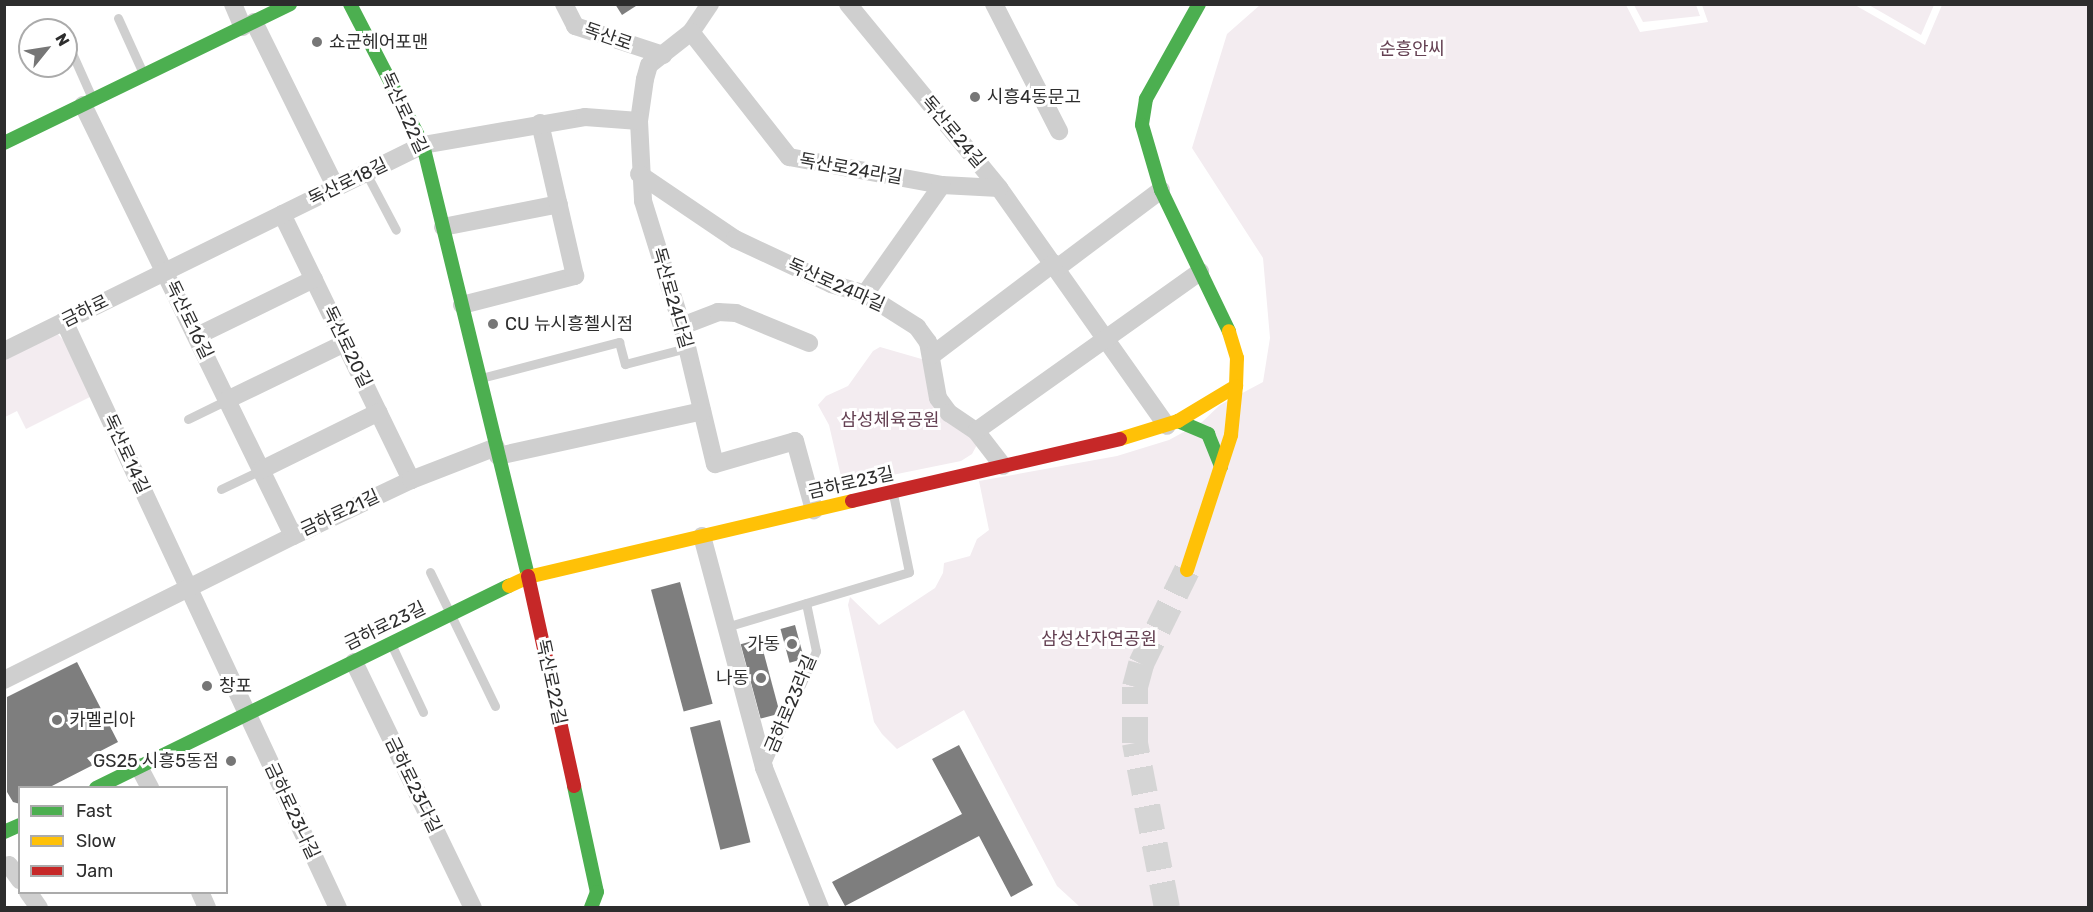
<!DOCTYPE html>
<html>
<head>
<meta charset="utf-8">
<style>
	body { margin:0 }
	#map { position:relative; width:2093px; height:912px; overflow:hidden; background:#fff; font-family:Rubik,"Noto Sans KR",sans-serif }
	div>[style] { position:absolute }
	[style*='--x'] { left:calc(var(--x)*1px); top:calc(var(--y)*1px); width:calc(var(--w)*1px); rotate:calc(var(--a)*1deg) }
	.green>* { inset:0; background:#f3ecf0 }
	.building>* { inset:0; background:#7e7e7e; transform-origin:0 0 }
	.secondary-tunnel>* { height:26px; margin-top:-13px; transform-origin:0; background:repeating-linear-gradient(90deg,#d5d5d5 0 26px,transparent 0 39px) }
	.lane>* { height:9px; margin:-4.5px; padding:0 4.5px; transform-origin:4.5px; border-radius:4.5px; background:#cfcfcf }
	.street>* { height:18px; margin:-9px; padding:0 9px; transform-origin:9px; border-radius:9px; background:#cfcfcf }
	.fast>* { height:14px; margin:-7px; padding:0 7px; transform-origin:7px; border-radius:7px; background:#4caf50 }
	.slow>* { height:14px; margin:-7px; padding:0 7px; transform-origin:7px; border-radius:7px; background:#ffc107 }
	.jam>* { height:14px; margin:-7px; padding:0 7px; transform-origin:7px; border-radius:7px; background:#c62828 }
	.dots>* { width:16px; height:16px; translate:-50% -50%; box-sizing:border-box; border:3px solid #fff; border-radius:50% }
	span { translate:-50% -50%; white-space:nowrap; text-align:center; line-height:1.15; -webkit-text-stroke:6px #fff; paint-order:stroke }
	.street-label { font-size:18px; color:#2d2d2d }
	.poi-label { font-size:18px; color:#2d2d2d }
	.left { translate:0 -50%; text-align:left }
	.right { translate:-100% -50%; text-align:right }
	.park-label { font-size:18px; color:#644052 }
	.frame { position:absolute; inset:0; border:6px solid #2d2d2d; pointer-events:none }
	.legend { position:absolute; left:18px; top:786px; width:210px; height:108px; box-sizing:border-box; background:#fff; border:2px solid #ababab; margin:0; padding:8px 10px; list-style:none; font-size:18px; color:#2d2d2d }
	.legend li { display:flex; align-items:center; gap:12px; height:30px }
	.legend b { width:30px; border:2px solid #ababab }
	.north { position:absolute; left:18px; top:18px; width:60px; height:60px; box-sizing:border-box; background:#fff; border:2px solid #ababab; border-radius:50%; rotate:60deg; font-size:16px; font-weight:700; line-height:24px; text-align:center; color:#2d2d2d }
	.north::after { content:''; display:block; margin:auto; width:21px; height:27px; background:#767676; clip-path:polygon(50% 0,100% 100%,50% 72%,0 100%) }
</style>
</head>
<body>
<div id="map">
	<div class="green">
		<i style="clip-path:polygon(1260px 5px,1626px 5px,1640px 32px,1708px 22px,1702px 5px,1855px 5px,1925px 45px,1942px 5px,2088px 5px,2088px 907px,1080px 907px,1057px 886px,964px 710px,897px 749px,882px 734px,874px 722px,848px 605px,850px 597px,879px 625px,935px 588px,943px 573px,944px 563px,970px 556px,977px 539px,989px 530px,979px 481px,1117px 456px,1169px 440px,1202px 422px,1220px 405px,1263px 382px,1270px 338px,1263px 258px,1192px 148px,1227px 34px)"></i>
		<i style="clip-path:polygon(1634px 5px,1696px 5px,1700px 16px,1643px 22px)"></i>
		<i style="clip-path:polygon(1869px 5px,1934px 4px,1934px 5px,1921px 35px)"></i>
		<i style="clip-path:polygon(56px 332px,64px 341px,92px 396px,26px 429px,17px 411px,5px 417px,5px 355px)"></i>
		<i style="clip-path:polygon(880px 347px,932px 362px,935px 385px,978px 443px,972px 454px,961px 461px,843px 485px,829px 425px,818px 405px,826px 396px,848px 386px,873px 351px)"></i>
	</div>
	<div class="building">
		<i style="clip-path:polygon(615px 4px,639px 4px,622px 15px)"></i>
		<i style="left:680px;top:582px;width:126px;height:30px;rotate:75deg"></i>
		<i style="left:795px;top:625px;width:35px;height:15px;rotate:75deg"></i>
		<i style="left:760px;top:639px;width:77px;height:20px;rotate:75deg"></i>
		<i style="clip-path:polygon(77px 662px,118px 742px,87px 758px,93px 765px,48px 788px,20px 788px,20px 804px,13px 802px,7px 792px,7px 697px)"></i>
		<i style="left:720px;top:720px;width:126px;height:31px;rotate:76deg"></i>
		<i style="clip-path:polygon(959px 745px,1033px 885px,1011px 897px,979px 836px,845px 906px,832px 882px,962px 814px,932px 759px)"></i>
	</div>
	<div class="secondary-tunnel">
		<i style="--x:1167;--y:908;--w:168;--a:-101"></i>
		<i style="--x:1135;--y:743;--w:56;--a:-90"></i>
		<i style="--x:1135;--y:687;--w:24;--a:-75"></i>
		<i style="--x:1141;--y:664;--w:105;--a:-63.9"></i>
	</div>
	<div class="lane">
		<i style="--x:118;--y:18;--w:60;--a:65.6"></i>
		<i style="--x:68;--y:44;--w:59;--a:66"></i>
		<i style="--x:366;--y:173;--w:64;--a:62.2"></i>
		<i style="--x:481;--y:378;--w:143;--a:-14.6"></i>
		<i style="--x:619;--y:342;--w:23;--a:75"></i>
		<i style="--x:625;--y:364;--w:64;--a:-14.5"></i>
		<i style="--x:188;--y:419;--w:43;--a:-26"></i>
		<i style="--x:221;--y:489;--w:44;--a:-25.4"></i>
		<i style="--x:430;--y:572;--w:149;--a:64.1"></i>
		<i style="--x:726;--y:627;--w:191;--a:-16.7"></i>
		<i style="--x:909;--y:572;--w:80;--a:-101.6"></i>
		<i style="--x:392;--y:646;--w:73;--a:64.8"></i>
		<i style="--x:765;--y:766;--w:126;--a:-66.1"></i>
		<i style="--x:816;--y:651;--w:49;--a:-101.8"></i>
	</div>
	<div class="street">
		<i style="--x:233;--y:4;--w:25;--a:67"></i>
		<i style="--x:564;--y:4;--w:25;--a:63"></i>
		<i style="--x:575;--y:26;--w:93;--a:18.2"></i>
		<i style="--x:710;--y:4;--w:34;--a:124"></i>
		<i style="--x:691;--y:32;--w:53;--a:141.8"></i>
		<i style="--x:649;--y:65;--w:15;--a:106"></i>
		<i style="--x:645;--y:79;--w:42;--a:98.1"></i>
		<i style="--x:639;--y:121;--w:80;--a:87.1"></i>
		<i style="--x:643;--y:201;--w:131;--a:72.7"></i>
		<i style="--x:682;--y:326;--w:142;--a:76.6"></i>
		<i style="--x:715;--y:464;--w:83;--a:-16"></i>
		<i style="--x:795;--y:441;--w:72;--a:74.6"></i>
		<i style="--x:848;--y:4;--w:238;--a:50.6"></i>
		<i style="--x:999;--y:188;--w:291;--a:54.8"></i>
		<i style="--x:994;--y:4;--w:143;--a:62.9"></i>
		<i style="--x:254;--y:22;--w:185;--a:63.7"></i>
		<i style="--x:691;--y:32;--w:159;--a:51.9"></i>
		<i style="--x:789;--y:157;--w:156;--a:10.4"></i>
		<i style="--x:942;--y:185;--w:57;--a:3"></i>
		<i style="--x:83;--y:105;--w:479;--a:64"></i>
		<i style="--x:639;--y:174;--w:116;--a:34.1"></i>
		<i style="--x:735;--y:239;--w:106;--a:25.1"></i>
		<i style="--x:831;--y:284;--w:35;--a:16"></i>
		<i style="--x:865;--y:294;--w:62;--a:32.4"></i>
		<i style="--x:917;--y:327;--w:19;--a:54"></i>
		<i style="--x:928;--y:342;--w:57;--a:79.9"></i>
		<i style="--x:938;--y:398;--w:19;--a:54"></i>
		<i style="--x:949;--y:413;--w:32;--a:34"></i>
		<i style="--x:976;--y:431;--w:44;--a:52.4"></i>
		<i style="--x:282;--y:214;--w:296;--a:64.1"></i>
		<i style="--x:443;--y:227;--w:118;--a:-11.2"></i>
		<i style="--x:1057;--y:268;--w:130;--a:-36.9"></i>
		<i style="--x:865;--y:294;--w:133;--a:-54.8"></i>
		<i style="--x:462;--y:305;--w:117;--a:-14.4"></i>
		<i style="--x:575;--y:276;--w:157;--a:-102.9"></i>
		<i style="--x:64;--y:321;--w:648;--a:64.98"></i>
		<i style="--x:682;--y:326;--w:39;--a:-21"></i>
		<i style="--x:718;--y:312;--w:18;--a:3"></i>
		<i style="--x:736;--y:313;--w:79;--a:22.3"></i>
		<i style="--x:197;--y:336;--w:130;--a:-26"></i>
		<i style="--x:4;--y:351;--w:467;--a:-26.2"></i>
		<i style="--x:423;--y:145;--w:164;--a:-9.8"></i>
		<i style="--x:585;--y:117;--w:54;--a:4.2"></i>
		<i style="--x:931;--y:356;--w:154;--a:-37.1"></i>
		<i style="--x:227;--y:400;--w:131;--a:-25.8"></i>
		<i style="--x:976;--y:431;--w:275;--a:-35.4"></i>
		<i style="--x:498;--y:456;--w:209;--a:-12.4"></i>
		<i style="--x:261;--y:470;--w:131;--a:-26.2"></i>
		<i style="--x:702;--y:536;--w:240;--a:75"></i>
		<i style="--x:764;--y:768;--w:151;--a:68.2"></i>
		<i style="--x:354;--y:662;--w:273;--a:64.2"></i>
		<i style="--x:4;--y:680;--w:323;--a:-26.5"></i>
		<i style="--x:293;--y:536;--w:131;--a:-25.4"></i>
		<i style="--x:411;--y:480;--w:91;--a:-21.2"></i>
		<i style="--x:139;--y:767;--w:24;--a:62"></i>
		<i style="--x:9;--y:865;--w:19;--a:54"></i>
		<i style="--x:28;--y:892;--w:19;--a:55"></i>
		<i style="--x:200;--y:892;--w:17;--a:66"></i>
	</div>
	<div class="fast">
		<i style="--x:350;--y:4;--w:159;--a:62.6"></i>
		<i style="--x:423;--y:145;--w:444;--a:76.3"></i>
		<i style="--x:1199;--y:4;--w:109;--a:119.2"></i>
		<i style="--x:1146;--y:99;--w:26;--a:99"></i>
		<i style="--x:1142;--y:125;--w:68;--a:73.7"></i>
		<i style="--x:1161;--y:190;--w:157;--a:64.3"></i>
		<i style="--x:4;--y:143;--w:318;--a:-25.9"></i>
		<i style="--x:1178;--y:421;--w:33;--a:23"></i>
		<i style="--x:1208;--y:434;--w:35;--a:68"></i>
		<i style="--x:574;--y:786;--w:108;--a:77.8"></i>
		<i style="--x:597;--y:892;--w:17;--a:111"></i>
		<i style="--x:96;--y:788;--w:460;--a:-26.1"></i>
		<i style="--x:4;--y:832;--w:17;--a:-24"></i>
	</div>
	<div class="slow">
		<i style="--x:1120;--y:439;--w:61;--a:-17.2"></i>
		<i style="--x:1178;--y:421;--w:68;--a:-31.1"></i>
		<i style="--x:1236;--y:386;--w:28;--a:-88"></i>
		<i style="--x:1237;--y:358;--w:28;--a:-107"></i>
		<i style="--x:1187;--y:570;--w:142;--a:-71.9"></i>
		<i style="--x:1231;--y:435;--w:49;--a:-84.2"></i>
		<i style="--x:509;--y:586;--w:21;--a:-25"></i>
		<i style="--x:528;--y:577;--w:333;--a:-13.2"></i>
	</div>
	<div class="jam">
		<i style="--x:852;--y:501;--w:275;--a:-13"></i>
		<i style="--x:528;--y:576;--w:215;--a:77.6"></i>
	</div>
	<div class="dots">
		<i style="left:317px;top:42px;background:#767676"></i>
		<i style="left:975px;top:97px;background:#767676"></i>
		<i style="left:493px;top:324px;background:#767676"></i>
		<i style="left:792px;top:644px;background:#767676"></i>
		<i style="left:761px;top:678px;background:#767676"></i>
		<i style="left:207px;top:686px;background:#767676"></i>
		<i style="left:57px;top:720px;background:#767676"></i>
		<i style="left:231px;top:761px;background:#767676"></i>
	</div>
	<div class="street-label">
		<span style="left:608px;top:37px;rotate:19deg">독산로</span>
		<span style="left:404px;top:113px;rotate:65deg">독산로22길</span>
		<span style="left:953px;top:132px;rotate:50deg">독산로24길</span>
		<span style="left:851px;top:169px;rotate:10deg">독산로24라길</span>
		<span style="left:348px;top:182px;rotate:-26deg">독산로18길</span>
		<span style="left:836px;top:285px;rotate:24deg">독산로24마길</span>
		<span style="left:672px;top:298px;rotate:74deg">독산로24다길</span>
		<span style="left:85px;top:311px;rotate:-26deg">금하로</span>
		<span style="left:189px;top:320px;rotate:64deg">독산로16길</span>
		<span style="left:347px;top:347px;rotate:64deg">독산로20길</span>
		<span style="left:126px;top:454px;rotate:65deg">독산로14길</span>
		<span style="left:851px;top:483px;rotate:-13deg">금하로23길</span>
		<span style="left:340px;top:513px;rotate:-25deg">금하로21길</span>
		<span style="left:385px;top:626px;rotate:-26deg">금하로23길</span>
		<span style="left:551px;top:682px;rotate:78deg">독산로22길</span>
		<span style="left:791px;top:704px;rotate:-67deg">금하로23라길</span>
		<span style="left:413px;top:785px;rotate:64deg">금하로23다길</span>
		<span style="left:292px;top:811px;rotate:65deg">금하로23나길</span>
	</div>
	<div class="poi-label">
		<span class="left" style="left:329px;top:42px">쇼군헤어포맨</span>
		<span class="left" style="left:987px;top:97px">시흥4동문고</span>
		<span class="left" style="left:505px;top:324px">CU 뉴시흥첼시점</span>
		<span class="right" style="left:780px;top:644px">가동</span>
		<span class="right" style="left:749px;top:678px">나동</span>
		<span class="left" style="left:219px;top:686px">창포</span>
		<span class="left" style="left:69px;top:720px">카멜리아</span>
		<span class="right" style="left:219px;top:761px">GS25 시흥5동점</span>
	</div>
	<div class="park-label">
		<span style="left:1412px;top:49px">순흥안씨</span>
		<span style="left:890px;top:420px">삼성체육공원</span>
		<span style="left:1099px;top:639px">삼성산자연공원</span>
	</div>
	<div class="frame"></div>
	<ul class="legend">
	<li><b style="height:8px;background:#4caf50"></b>Fast</li>
	<li><b style="height:8px;background:#ffc107"></b>Slow</li>
	<li><b style="height:8px;background:#c62828"></b>Jam</li>
	</ul>
	<div class="north">N</div>
</div>
</body>
</html>
